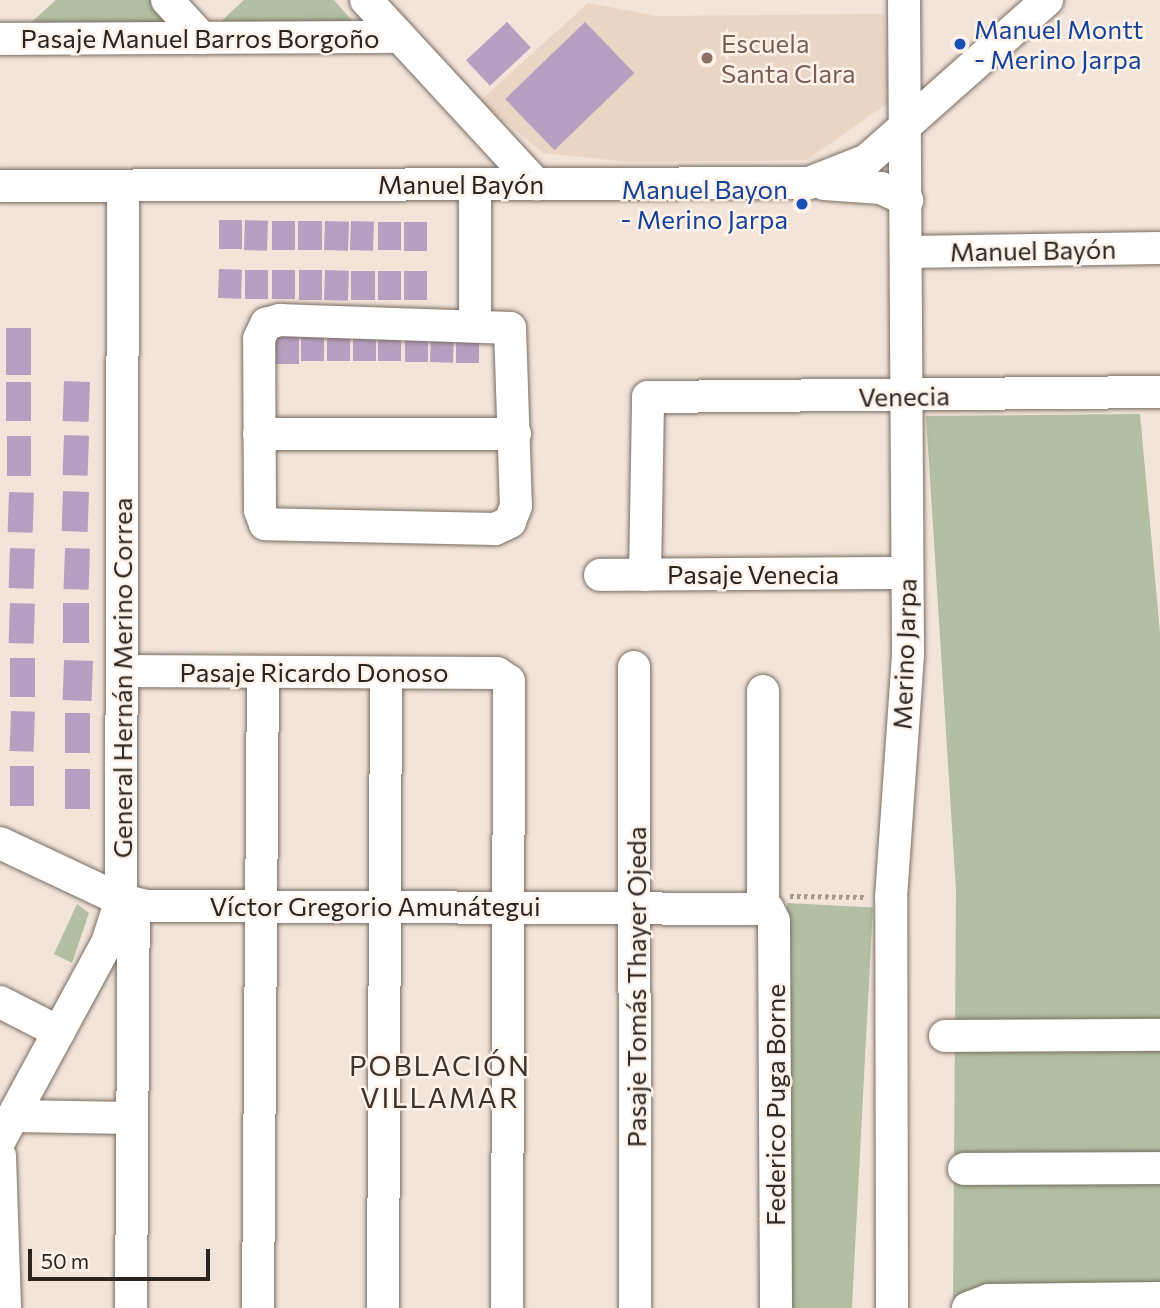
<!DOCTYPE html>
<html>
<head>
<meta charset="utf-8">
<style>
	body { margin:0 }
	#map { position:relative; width:1160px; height:1308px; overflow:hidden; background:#f2e4d9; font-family:Commissioner,sans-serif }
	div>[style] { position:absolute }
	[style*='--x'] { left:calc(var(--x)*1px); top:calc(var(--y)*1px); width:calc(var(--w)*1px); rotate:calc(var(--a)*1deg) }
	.built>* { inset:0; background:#ead6c5 }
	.green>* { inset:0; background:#b2bfa2; transform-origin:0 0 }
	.building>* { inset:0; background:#b6a0c2; transform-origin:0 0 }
	.path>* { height:4.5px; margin-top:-2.25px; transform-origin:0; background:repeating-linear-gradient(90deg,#a59a92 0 3.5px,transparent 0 7px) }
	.roads { filter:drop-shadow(0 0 2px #796d63) drop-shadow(0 0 2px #796d63) }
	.minor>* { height:32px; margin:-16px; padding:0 16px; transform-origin:16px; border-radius:16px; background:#fff }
	.dots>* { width:19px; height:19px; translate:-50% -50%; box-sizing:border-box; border:4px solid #fdf2e9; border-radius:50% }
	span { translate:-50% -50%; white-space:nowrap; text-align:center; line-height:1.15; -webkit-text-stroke:5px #fdf2e9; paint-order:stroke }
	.transit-label { font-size:26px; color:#164399 }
	.left { translate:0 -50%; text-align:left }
	.right { translate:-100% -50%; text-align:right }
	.street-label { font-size:26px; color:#2a2521 }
	.education-label { font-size:26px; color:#785e54 }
	.neighbourhood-label { font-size:28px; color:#3f342b; letter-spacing:2px }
	.scale { position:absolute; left:28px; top:1249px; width:182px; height:32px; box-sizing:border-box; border:4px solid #2a2521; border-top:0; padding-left:9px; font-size:21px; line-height:24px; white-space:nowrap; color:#2a2521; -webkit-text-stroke:5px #fdf2e9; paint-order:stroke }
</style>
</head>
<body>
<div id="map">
	<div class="built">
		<i style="clip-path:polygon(588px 3px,657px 16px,884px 14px,889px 102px,807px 160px,629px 162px,543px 153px,480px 101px)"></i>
	</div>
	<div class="green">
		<i style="clip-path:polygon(56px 0,151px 0,174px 25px,26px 27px)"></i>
		<i style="clip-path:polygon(244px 0,334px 0,356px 25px,217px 25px)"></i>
		<i style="clip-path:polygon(1140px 414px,1160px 633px,1160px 1308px,953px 1308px,956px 890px,926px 416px)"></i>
		<i style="left:787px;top:903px;width:86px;height:405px;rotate:3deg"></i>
		<i style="clip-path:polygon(77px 904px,89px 913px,72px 963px,54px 954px)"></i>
	</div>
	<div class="building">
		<i style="left:507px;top:22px;width:35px;height:56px;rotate:47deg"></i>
		<i style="left:585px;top:22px;width:71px;height:111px;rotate:46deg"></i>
		<i style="left:219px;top:220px;width:23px;height:29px"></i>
		<i style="left:245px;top:220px;width:23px;height:30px;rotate:2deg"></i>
		<i style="left:272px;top:221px;width:23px;height:29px"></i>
		<i style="left:298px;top:221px;width:24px;height:29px"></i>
		<i style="left:325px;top:221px;width:24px;height:29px;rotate:2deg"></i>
		<i style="left:351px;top:221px;width:23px;height:29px;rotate:2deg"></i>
		<i style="left:378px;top:222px;width:23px;height:28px"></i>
		<i style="left:404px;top:222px;width:23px;height:29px"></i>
		<i style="left:219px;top:269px;width:23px;height:29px;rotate:2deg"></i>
		<i style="left:245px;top:270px;width:23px;height:29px"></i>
		<i style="left:272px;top:270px;width:23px;height:29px"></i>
		<i style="left:299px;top:270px;width:23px;height:30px"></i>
		<i style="left:325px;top:270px;width:24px;height:30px;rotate:2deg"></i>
		<i style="left:351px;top:271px;width:24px;height:29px"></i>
		<i style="left:378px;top:271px;width:23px;height:29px"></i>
		<i style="left:404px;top:271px;width:23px;height:29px"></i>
		<i style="left:6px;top:328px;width:25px;height:47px"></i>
		<i style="left:301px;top:332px;width:23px;height:29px"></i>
		<i style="left:327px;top:332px;width:23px;height:29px"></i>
		<i style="left:353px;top:332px;width:23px;height:29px"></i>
		<i style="left:378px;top:332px;width:23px;height:29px"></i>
		<i style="left:405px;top:332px;width:23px;height:30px"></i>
		<i style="left:431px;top:333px;width:23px;height:29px;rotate:2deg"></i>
		<i style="left:456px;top:334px;width:23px;height:29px"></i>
		<i style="left:276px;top:335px;width:23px;height:29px"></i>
		<i style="left:64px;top:381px;width:26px;height:40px;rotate:2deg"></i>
		<i style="left:6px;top:382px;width:25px;height:39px"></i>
		<i style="left:64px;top:435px;width:25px;height:40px;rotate:2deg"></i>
		<i style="left:7px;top:436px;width:24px;height:40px"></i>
		<i style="left:63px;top:491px;width:26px;height:40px;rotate:2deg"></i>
		<i style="left:9px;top:492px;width:25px;height:40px;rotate:2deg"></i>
		<i style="left:10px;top:548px;width:25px;height:40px;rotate:2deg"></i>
		<i style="left:65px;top:548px;width:25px;height:41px;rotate:2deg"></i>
		<i style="left:10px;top:603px;width:25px;height:40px;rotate:2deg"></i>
		<i style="left:63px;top:603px;width:26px;height:40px"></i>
		<i style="left:10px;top:658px;width:25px;height:39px"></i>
		<i style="left:64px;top:660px;width:29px;height:40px;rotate:2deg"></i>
		<i style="left:11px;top:711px;width:24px;height:40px;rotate:2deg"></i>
		<i style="left:65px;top:713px;width:25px;height:40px"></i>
		<i style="left:10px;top:766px;width:24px;height:40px"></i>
		<i style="left:65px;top:769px;width:25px;height:40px"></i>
	</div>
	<div class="path">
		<i style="--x:790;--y:896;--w:75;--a:0.8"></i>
	</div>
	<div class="roads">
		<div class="minor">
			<i style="--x:167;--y:0;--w:52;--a:47.4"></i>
			<i style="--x:366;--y:0;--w:251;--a:47.3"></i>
			<i style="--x:0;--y:39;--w:400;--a:-0.3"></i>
			<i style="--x:824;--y:184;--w:57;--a:4"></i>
			<i style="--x:881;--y:188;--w:29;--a:25"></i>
			<i style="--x:0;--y:186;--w:809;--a:-0.21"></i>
			<i style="--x:809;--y:183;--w:62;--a:-21.6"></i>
			<i style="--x:867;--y:160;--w:241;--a:-41.6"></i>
			<i style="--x:907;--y:252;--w:253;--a:-0.9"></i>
			<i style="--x:280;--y:320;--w:230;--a:2"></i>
			<i style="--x:510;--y:328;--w:178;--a:88.1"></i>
			<i style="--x:516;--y:506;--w:17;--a:111"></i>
			<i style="--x:510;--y:522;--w:17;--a:155"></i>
			<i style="--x:495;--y:529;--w:230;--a:-178.8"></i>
			<i style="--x:265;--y:524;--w:15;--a:-110"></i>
			<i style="--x:260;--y:510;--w:171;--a:-90.3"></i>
			<i style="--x:259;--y:339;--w:17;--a:-65"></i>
			<i style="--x:266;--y:324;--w:15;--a:-16"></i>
			<i style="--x:475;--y:322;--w:138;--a:-90"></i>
			<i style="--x:259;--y:434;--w:256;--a:0"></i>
			<i style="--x:600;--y:575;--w:307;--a:-0.4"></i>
			<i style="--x:645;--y:575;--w:178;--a:-89"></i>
			<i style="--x:648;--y:397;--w:512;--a:-0.56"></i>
			<i style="--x:634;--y:667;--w:641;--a:89.91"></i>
			<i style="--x:122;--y:671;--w:375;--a:0.3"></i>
			<i style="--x:497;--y:673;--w:14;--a:34"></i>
			<i style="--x:509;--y:681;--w:627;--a:90.18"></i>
			<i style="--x:763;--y:691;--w:216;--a:90"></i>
			<i style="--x:0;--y:843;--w:134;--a:25.2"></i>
			<i style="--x:121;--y:900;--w:28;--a:13"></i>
			<i style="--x:148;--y:906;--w:620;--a:0.28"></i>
			<i style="--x:768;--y:909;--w:13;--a:63"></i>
			<i style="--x:774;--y:921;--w:387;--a:89.7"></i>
			<i style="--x:0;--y:1002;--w:66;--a:27"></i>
			<i style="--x:945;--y:1036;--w:215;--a:-0.3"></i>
			<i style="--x:13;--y:1116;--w:119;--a:1"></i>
			<i style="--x:0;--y:1140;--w:224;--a:-61.5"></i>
			<i style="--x:107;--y:943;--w:45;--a:-72"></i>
			<i style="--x:121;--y:900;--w:713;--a:-89.84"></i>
			<i style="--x:0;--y:1156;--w:152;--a:88.1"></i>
			<i style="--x:964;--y:1169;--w:196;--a:-0.3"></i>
			<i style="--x:131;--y:1308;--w:405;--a:-89.6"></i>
			<i style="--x:258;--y:1308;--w:636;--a:-89.55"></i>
			<i style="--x:383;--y:1308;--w:635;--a:-89.73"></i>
			<i style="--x:892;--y:1308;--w:410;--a:-90.1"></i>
			<i style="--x:891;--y:898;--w:246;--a:-86"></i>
			<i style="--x:908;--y:653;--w:653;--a:-90.35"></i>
			<i style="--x:968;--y:1308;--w:22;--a:-21"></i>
			<i style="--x:989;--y:1300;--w:171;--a:-0.7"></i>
		</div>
	</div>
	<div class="dots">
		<i style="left:960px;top:44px;background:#1a4fb4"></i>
		<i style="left:707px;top:58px;background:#8d6e63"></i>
		<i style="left:802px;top:204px;background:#1a4fb4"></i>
	</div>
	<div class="transit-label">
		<span class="left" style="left:974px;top:44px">Manuel Montt<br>- Merino Jarpa</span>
		<span class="right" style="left:788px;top:204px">Manuel Bayon<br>- Merino Jarpa</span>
	</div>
	<div class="street-label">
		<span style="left:200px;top:38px">Pasaje Manuel Barros Borgoño</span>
		<span style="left:461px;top:184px">Manuel Bayón</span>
		<span style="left:1033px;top:250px;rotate:-1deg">Manuel Bayón</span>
		<span style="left:904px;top:396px;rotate:-1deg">Venecia</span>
		<span style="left:753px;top:574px">Pasaje Venecia</span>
		<span style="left:904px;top:654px;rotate:-88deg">Merino Jarpa</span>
		<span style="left:314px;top:672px">Pasaje Ricardo Donoso</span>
		<span style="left:122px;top:678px;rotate:-90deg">General Hernán Merino Correa</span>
		<span style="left:375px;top:906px">Víctor Gregorio Amunátegui</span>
		<span style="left:636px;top:987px;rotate:-90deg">Pasaje Tomás Thayer Ojeda</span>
		<span style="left:775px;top:1105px;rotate:-90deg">Federico Puga Borne</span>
	</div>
	<div class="education-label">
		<span class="left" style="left:721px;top:58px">Escuela<br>Santa Clara</span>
	</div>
	<div class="neighbourhood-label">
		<span style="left:440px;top:1081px">POBLACIÓN<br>VILLAMAR</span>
	</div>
	<div class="scale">50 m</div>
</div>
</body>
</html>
